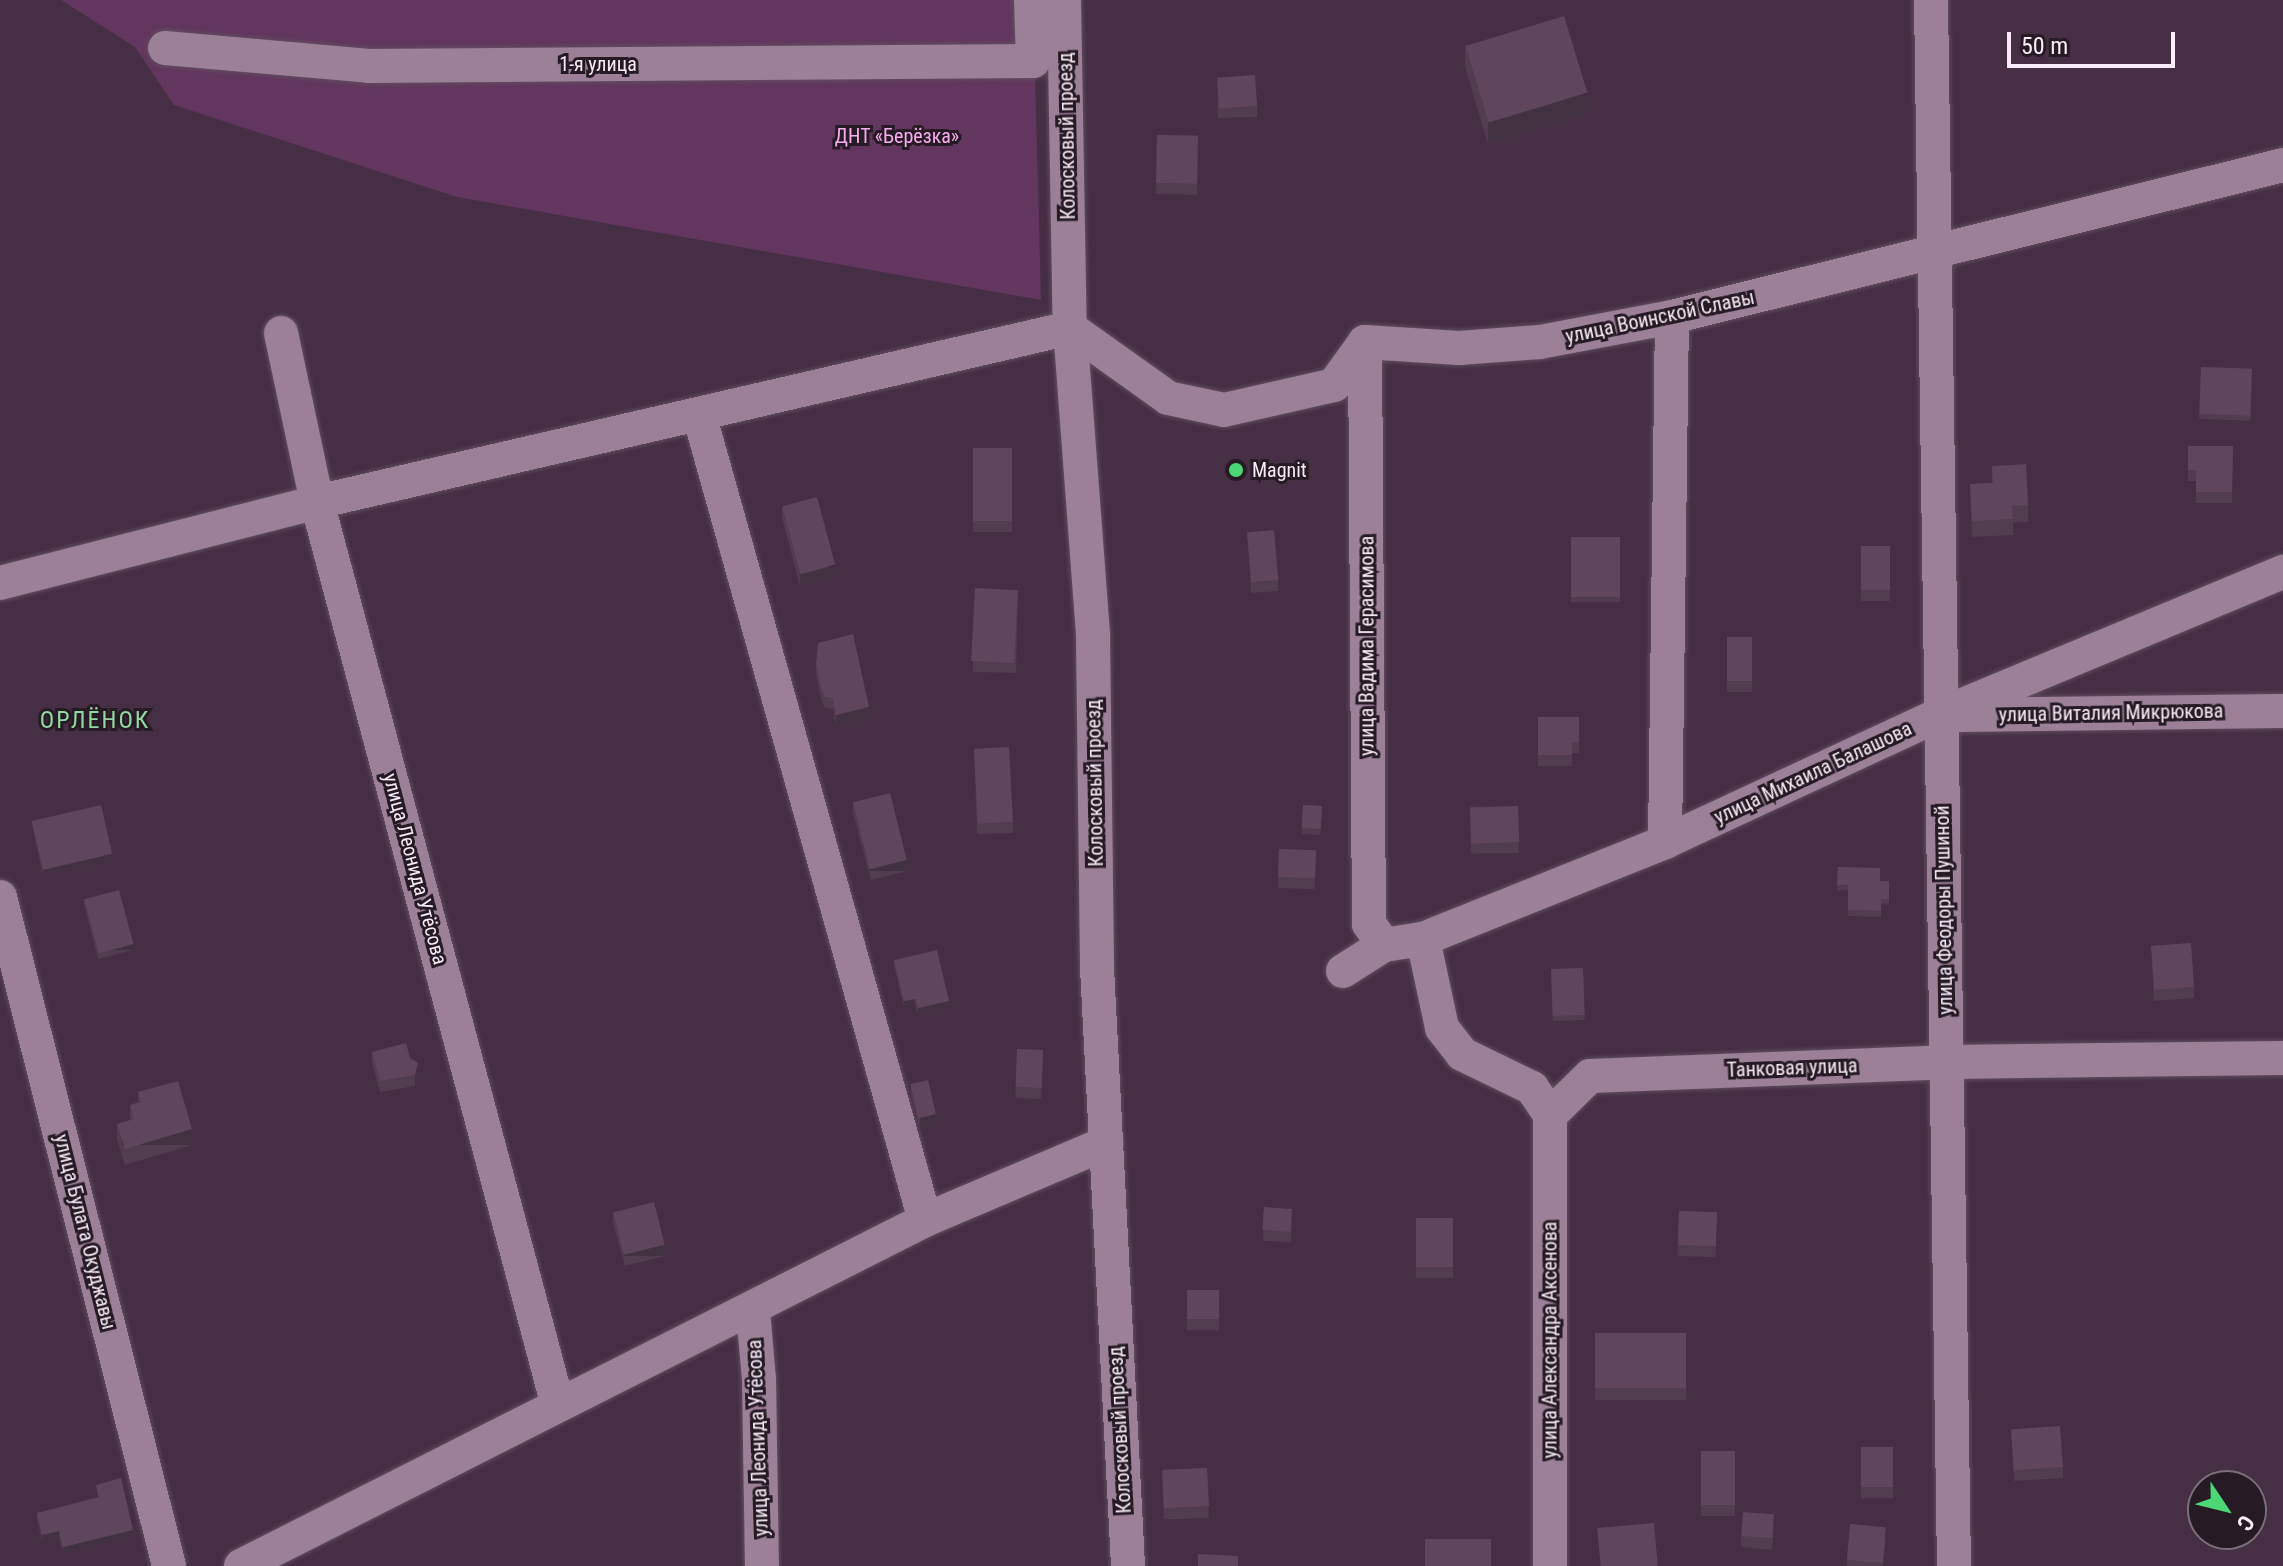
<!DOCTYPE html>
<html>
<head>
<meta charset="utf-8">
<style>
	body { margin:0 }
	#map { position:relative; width:2283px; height:1566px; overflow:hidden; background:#462e44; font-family:"Roboto Condensed",sans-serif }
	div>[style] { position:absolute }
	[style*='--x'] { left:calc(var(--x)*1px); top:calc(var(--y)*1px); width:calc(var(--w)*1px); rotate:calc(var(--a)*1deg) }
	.green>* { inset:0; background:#62365f }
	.roads { filter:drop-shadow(0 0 2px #614d5f) drop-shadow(0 0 2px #614d5f) }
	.minor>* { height:34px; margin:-17px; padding:0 17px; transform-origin:17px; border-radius:17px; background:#9b8098 }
	.wall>* { inset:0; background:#523c4f; transform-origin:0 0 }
	.shaded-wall>* { inset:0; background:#423140; transform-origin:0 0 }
	.building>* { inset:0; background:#5f465c; transform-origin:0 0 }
	.dots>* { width:22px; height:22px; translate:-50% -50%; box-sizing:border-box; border:4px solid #261b24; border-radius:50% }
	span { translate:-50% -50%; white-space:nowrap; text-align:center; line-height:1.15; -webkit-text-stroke:6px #261b24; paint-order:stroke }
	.street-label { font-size:20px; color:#f9eaf7 }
	.park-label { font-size:20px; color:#f8acf0 }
	.poi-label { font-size:20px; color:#f9eaf7 }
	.left { translate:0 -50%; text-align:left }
	.quarter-label { font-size:24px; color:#94d6a1; letter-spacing:2px }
	.north { position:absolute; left:2187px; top:1470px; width:80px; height:80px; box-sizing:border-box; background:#261b24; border:2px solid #7a6e78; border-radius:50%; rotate:125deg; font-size:22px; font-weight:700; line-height:32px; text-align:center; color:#f9eaf7 }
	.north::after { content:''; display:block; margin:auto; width:28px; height:36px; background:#4dd676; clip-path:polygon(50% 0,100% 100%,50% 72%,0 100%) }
	.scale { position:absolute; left:2007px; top:32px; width:168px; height:36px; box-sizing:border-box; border:4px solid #f9eaf7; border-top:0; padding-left:10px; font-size:24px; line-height:28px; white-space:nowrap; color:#f9eaf7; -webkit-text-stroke:6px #261b24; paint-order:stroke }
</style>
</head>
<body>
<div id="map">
	<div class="green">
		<i style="clip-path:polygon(61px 0,1033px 0,1041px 300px,457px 197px,174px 105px,135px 47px)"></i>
	</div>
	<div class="roads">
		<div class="minor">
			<i style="--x:1064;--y:0;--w:328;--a:89"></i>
			<i style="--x:1070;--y:328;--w:309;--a:85.7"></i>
			<i style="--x:1093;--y:636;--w:332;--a:89.3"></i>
			<i style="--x:1097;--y:968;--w:599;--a:87.03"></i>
			<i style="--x:1931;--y:0;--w:1566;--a:89.16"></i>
			<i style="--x:165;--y:48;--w:205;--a:5"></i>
			<i style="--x:369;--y:66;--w:664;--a:-0.43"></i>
			<i style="--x:1033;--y:61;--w:61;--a:-91.9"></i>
			<i style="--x:1070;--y:328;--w:120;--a:35.5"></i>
			<i style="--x:1168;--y:398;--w:57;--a:12.1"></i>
			<i style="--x:1224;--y:410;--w:113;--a:-12.8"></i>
			<i style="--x:1334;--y:385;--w:53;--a:-54.2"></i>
			<i style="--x:281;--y:333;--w:173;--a:78"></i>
			<i style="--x:317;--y:502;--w:931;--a:75.07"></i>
			<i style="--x:1365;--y:342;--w:94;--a:3.7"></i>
			<i style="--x:1459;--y:348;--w:81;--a:-4.2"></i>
			<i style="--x:1540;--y:342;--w:134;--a:-10.7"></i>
			<i style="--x:1672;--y:317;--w:630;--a:-13.97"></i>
			<i style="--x:1365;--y:342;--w:582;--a:89.61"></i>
			<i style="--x:1369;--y:924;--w:26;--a:54"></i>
			<i style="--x:699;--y:414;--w:837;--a:74.34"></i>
			<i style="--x:0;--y:583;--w:327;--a:-14.3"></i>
			<i style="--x:317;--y:502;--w:773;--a:-13.01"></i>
			<i style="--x:1955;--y:715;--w:328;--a:-0.7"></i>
			<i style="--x:1665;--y:842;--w:525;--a:-89.24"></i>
			<i style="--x:0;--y:897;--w:690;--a:75.82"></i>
			<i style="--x:1423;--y:939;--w:91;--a:77.9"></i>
			<i style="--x:1442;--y:1028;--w:33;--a:52"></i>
			<i style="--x:1462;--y:1054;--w:78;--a:25.9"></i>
			<i style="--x:1532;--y:1088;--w:32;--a:56"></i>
			<i style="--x:1550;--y:1115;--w:56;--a:-44.3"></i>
			<i style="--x:1590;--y:1076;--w:357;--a:-2.2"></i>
			<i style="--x:1947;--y:1062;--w:336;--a:-0.7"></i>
			<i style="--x:1343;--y:971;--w:49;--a:-32.4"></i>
			<i style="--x:1384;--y:945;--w:39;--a:-9"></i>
			<i style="--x:1423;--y:939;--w:261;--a:-21.8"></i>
			<i style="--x:1665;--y:842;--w:302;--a:-24.9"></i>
			<i style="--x:1939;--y:715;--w:373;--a:-22.6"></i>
			<i style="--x:753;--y:1311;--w:68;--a:85"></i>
			<i style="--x:759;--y:1379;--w:187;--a:89.1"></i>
			<i style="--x:241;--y:1566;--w:767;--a:-26.83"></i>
			<i style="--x:925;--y:1220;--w:197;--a:-23"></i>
			<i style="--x:1550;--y:1566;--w:451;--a:-90"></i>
		</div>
	</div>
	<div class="wall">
		<i style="clip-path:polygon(1465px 45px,1587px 114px,1488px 144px,1465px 67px)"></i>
		<i style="clip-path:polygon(1217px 77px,1257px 106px,1257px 117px,1218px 118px)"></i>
		<i style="left:1157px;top:135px;width:41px;height:59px;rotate:1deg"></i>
		<i style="left:2201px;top:367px;width:51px;height:52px;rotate:2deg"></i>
		<i style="clip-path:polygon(2188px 446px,2233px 446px,2232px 503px,2196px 503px,2196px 481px,2188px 481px)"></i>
		<i style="left:973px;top:448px;width:39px;height:84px"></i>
		<i style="clip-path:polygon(1992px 466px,2028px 505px,2028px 522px,2013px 522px,2013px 535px,1972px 537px,1970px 484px,1992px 483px)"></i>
		<i style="clip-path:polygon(782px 507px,835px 577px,800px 586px,782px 518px)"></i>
		<i style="clip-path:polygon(1247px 532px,1278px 580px,1278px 591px,1251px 593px)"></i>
		<i style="left:1620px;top:537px;width:65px;height:49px;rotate:90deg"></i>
		<i style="left:1861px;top:546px;width:29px;height:55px"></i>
		<i style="clip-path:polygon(1018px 590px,1016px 673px,973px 672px,973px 661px)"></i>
		<i style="left:1727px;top:637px;width:25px;height:55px"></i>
		<i style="clip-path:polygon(816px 663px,869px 718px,836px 726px,833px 709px,825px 708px,821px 698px,816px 674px)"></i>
		<i style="clip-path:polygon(1538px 717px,1579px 717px,1579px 753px,1572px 753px,1572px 766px,1538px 766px)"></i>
		<i style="clip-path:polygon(974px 749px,1013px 822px,1013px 833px,977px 834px)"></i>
		<i style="clip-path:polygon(853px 803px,907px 871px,871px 880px,853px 814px)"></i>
		<i style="left:1303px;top:805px;width:19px;height:29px;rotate:3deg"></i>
		<i style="left:1518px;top:806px;width:47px;height:48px;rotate:89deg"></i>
		<i style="clip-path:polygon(32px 821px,112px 860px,43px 875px,32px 826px)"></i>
		<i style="left:1279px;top:849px;width:37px;height:39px;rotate:2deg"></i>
		<i style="clip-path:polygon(1838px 867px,1880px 881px,1889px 881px,1889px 905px,1881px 904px,1881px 917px,1848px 916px,1848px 890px,1837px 890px)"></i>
		<i style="clip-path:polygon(84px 899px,133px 950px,98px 959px,84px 904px)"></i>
		<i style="clip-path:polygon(2151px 946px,2194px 987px,2194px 998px,2154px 1001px)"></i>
		<i style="clip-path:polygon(894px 960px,949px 1006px,918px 1014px,915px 1004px,904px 1007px,894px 966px)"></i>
		<i style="left:1583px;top:968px;width:52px;height:32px;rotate:88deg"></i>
		<i style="left:1017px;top:1049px;width:26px;height:49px;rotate:2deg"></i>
		<i style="clip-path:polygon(372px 1052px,410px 1058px,418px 1074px,415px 1086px,380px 1092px,372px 1063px)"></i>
		<i style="clip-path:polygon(911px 1085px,936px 1125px,920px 1129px,911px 1096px)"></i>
		<i style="clip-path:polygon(138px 1092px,192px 1145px,125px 1165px,117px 1140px,117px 1124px,130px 1120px,130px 1105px,138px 1102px)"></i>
		<i style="clip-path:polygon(1264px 1207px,1292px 1220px,1291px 1242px,1263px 1241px)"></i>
		<i style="left:1679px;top:1211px;width:38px;height:45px;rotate:2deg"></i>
		<i style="clip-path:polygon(613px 1213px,665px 1256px,625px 1266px,613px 1224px)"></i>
		<i style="left:1416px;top:1218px;width:37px;height:60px"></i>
		<i style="left:1187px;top:1290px;width:32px;height:40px"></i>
		<i style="left:1595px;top:1333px;width:91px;height:67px"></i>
		<i style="clip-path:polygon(2011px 1429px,2063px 1467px,2063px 1478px,2014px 1481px)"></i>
		<i style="left:1861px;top:1447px;width:32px;height:51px"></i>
		<i style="left:1701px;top:1451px;width:34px;height:65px"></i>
		<i style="left:1207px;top:1468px;width:50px;height:45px;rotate:88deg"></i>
		<i style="clip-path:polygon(96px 1485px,133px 1535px,63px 1553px,59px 1536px,42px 1541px,37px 1519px,37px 1513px,98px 1498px)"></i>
		<i style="clip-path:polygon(1774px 1526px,1772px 1550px,1741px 1547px,1741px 1536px)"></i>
		<i style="clip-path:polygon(1886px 1538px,1883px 1566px,1847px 1566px,1847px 1560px)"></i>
	</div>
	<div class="shaded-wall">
		<i style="clip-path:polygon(1587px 93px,1587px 114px,1488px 144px,1488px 122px)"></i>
		<i style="clip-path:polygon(835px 565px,835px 577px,800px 586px,800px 575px)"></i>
		<i style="clip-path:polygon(869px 707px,869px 718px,836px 726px,836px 715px)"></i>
		<i style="clip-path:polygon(112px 854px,112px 860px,43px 875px,43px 870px)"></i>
		<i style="left:907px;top:860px;width:11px;height:37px;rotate:90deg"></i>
		<i style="left:133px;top:944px;width:6px;height:36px;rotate:90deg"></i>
		<i style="clip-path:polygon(915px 999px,915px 1004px,904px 1007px,904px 1001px)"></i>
		<i style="clip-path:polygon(949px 1001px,949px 1006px,918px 1014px,918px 1008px)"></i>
		<i style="clip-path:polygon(418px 1063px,418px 1074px,415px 1086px,415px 1075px)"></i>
		<i style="clip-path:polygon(936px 1114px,936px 1125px,920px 1129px,920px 1118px)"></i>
		<i style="left:192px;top:1129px;width:16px;height:70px;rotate:90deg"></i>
		<i style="left:665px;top:1245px;width:11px;height:41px;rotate:90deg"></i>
		<i style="clip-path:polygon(133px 1530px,133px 1535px,63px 1553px,63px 1547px)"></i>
		<i style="clip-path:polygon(59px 1531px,59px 1536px,42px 1541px,42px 1535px)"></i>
	</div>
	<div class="building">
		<i style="left:1564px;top:16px;width:80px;height:103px;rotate:73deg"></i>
		<i style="left:1255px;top:75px;width:31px;height:38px;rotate:86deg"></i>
		<i style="left:1157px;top:135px;width:41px;height:48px;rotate:1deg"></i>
		<i style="left:2201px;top:367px;width:51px;height:47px;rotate:2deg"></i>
		<i style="clip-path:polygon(2188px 446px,2233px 446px,2232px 492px,2196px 492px,2196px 470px,2188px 470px)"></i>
		<i style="left:973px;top:448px;width:39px;height:73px"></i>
		<i style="clip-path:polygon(2026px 464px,2028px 505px,2012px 506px,2013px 519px,1972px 521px,1970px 484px,1993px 483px,1992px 466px)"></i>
		<i style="left:817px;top:497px;width:70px;height:36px;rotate:75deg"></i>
		<i style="left:1274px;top:530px;width:50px;height:27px;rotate:85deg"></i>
		<i style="left:1620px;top:537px;width:60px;height:49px;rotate:90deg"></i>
		<i style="left:1861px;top:546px;width:29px;height:44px"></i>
		<i style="left:975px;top:588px;width:43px;height:73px;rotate:3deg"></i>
		<i style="clip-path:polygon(853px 634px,869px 707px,836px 715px,833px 698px,825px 697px,821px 687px,816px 663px,818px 643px)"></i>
		<i style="left:1727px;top:637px;width:25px;height:44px"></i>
		<i style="clip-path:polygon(1538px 717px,1579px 717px,1579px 742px,1572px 742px,1572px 755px,1538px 755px)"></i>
		<i style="left:1009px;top:747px;width:75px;height:35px;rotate:87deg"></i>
		<i style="left:890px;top:793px;width:69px;height:38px;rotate:76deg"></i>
		<i style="left:101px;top:805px;width:50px;height:71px;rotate:77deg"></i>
		<i style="left:1303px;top:805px;width:19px;height:23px;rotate:3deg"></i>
		<i style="left:1518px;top:806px;width:36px;height:48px;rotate:88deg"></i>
		<i style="left:1279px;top:849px;width:37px;height:28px;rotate:2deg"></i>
		<i style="clip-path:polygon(1838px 867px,1880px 868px,1880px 881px,1889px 881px,1889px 899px,1881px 899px,1881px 911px,1848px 910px,1848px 885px,1837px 885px)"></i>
		<i style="left:119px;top:890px;width:56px;height:36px;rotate:75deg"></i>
		<i style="left:2191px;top:943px;width:44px;height:40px;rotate:86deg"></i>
		<i style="clip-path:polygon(937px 950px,949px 1001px,918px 1008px,915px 999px,904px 1001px,894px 960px)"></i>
		<i style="left:1583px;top:968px;width:47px;height:32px;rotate:88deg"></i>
		<i style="clip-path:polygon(406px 1043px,410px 1058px,418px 1063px,415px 1075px,380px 1081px,372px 1052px)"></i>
		<i style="left:1017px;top:1049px;width:26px;height:38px;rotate:2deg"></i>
		<i style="left:928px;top:1080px;width:35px;height:18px;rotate:77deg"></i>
		<i style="clip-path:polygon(178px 1081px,192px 1129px,125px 1149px,117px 1124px,134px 1119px,130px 1105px,141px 1102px,138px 1092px)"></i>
		<i style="left:654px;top:1202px;width:44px;height:42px;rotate:76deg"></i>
		<i style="left:1264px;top:1207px;width:28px;height:23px;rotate:4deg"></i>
		<i style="left:1679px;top:1211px;width:38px;height:34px;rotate:2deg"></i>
		<i style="left:1416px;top:1218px;width:37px;height:49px"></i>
		<i style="left:1187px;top:1290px;width:32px;height:29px"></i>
		<i style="left:1595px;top:1333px;width:91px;height:55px"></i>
		<i style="left:2060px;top:1426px;width:41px;height:49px;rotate:86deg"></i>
		<i style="left:1861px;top:1447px;width:32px;height:40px"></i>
		<i style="left:1701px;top:1451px;width:34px;height:54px"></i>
		<i style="left:1207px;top:1468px;width:38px;height:45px;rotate:87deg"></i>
		<i style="clip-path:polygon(121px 1478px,133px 1530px,63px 1547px,59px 1531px,42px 1535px,37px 1513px,99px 1497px,96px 1485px)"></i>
		<i style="left:1743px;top:1512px;width:31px;height:24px;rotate:4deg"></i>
		<i style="left:1654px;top:1523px;width:43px;height:57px;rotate:85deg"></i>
		<i style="left:1850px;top:1524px;width:36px;height:36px;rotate:5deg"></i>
		<i style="left:1491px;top:1539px;width:27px;height:66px;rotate:90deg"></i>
		<i style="clip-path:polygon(1198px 1554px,1238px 1556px,1238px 1566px,1198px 1566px)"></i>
	</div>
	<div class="dots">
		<i style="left:1236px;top:470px;background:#4dd676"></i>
	</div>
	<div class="street-label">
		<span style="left:598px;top:64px">1-я улица</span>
		<span style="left:1067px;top:136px;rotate:-91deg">Колосковый проезд</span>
		<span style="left:1660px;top:317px;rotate:-12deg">улица Воинской Славы</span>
		<span style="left:1367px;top:646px;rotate:-90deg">улица Вадима Герасимова</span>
		<span style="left:2111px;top:713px;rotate:-1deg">улица Виталия Микрюкова</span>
		<span style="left:1813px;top:773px;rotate:-25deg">улица Михаила Балашова</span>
		<span style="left:1095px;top:783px;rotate:-91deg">Колосковый проезд</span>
		<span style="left:415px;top:869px;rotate:75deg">улица Леонида Утёсова</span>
		<span style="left:1944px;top:910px;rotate:-91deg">улица Феодоры Пушиной</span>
		<span style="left:1792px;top:1068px;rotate:-2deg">Танковая улица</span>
		<span style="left:85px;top:1232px;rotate:76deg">улица Булата Окуджавы</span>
		<span style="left:1550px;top:1340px;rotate:-90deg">улица Александра Аксенова</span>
		<span style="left:1120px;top:1430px;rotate:-93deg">Колосковый проезд</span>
		<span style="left:758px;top:1438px;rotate:-92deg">улица Леонида Утёсова</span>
	</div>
	<div class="park-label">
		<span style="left:897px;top:136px">ДНТ «Берёзка»</span>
	</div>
	<div class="poi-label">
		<span class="left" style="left:1252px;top:470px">Magnit</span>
	</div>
	<div class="quarter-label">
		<span style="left:95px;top:721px">ОРЛЁНОК</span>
	</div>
	<div class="north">С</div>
	<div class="scale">50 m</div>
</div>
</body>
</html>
